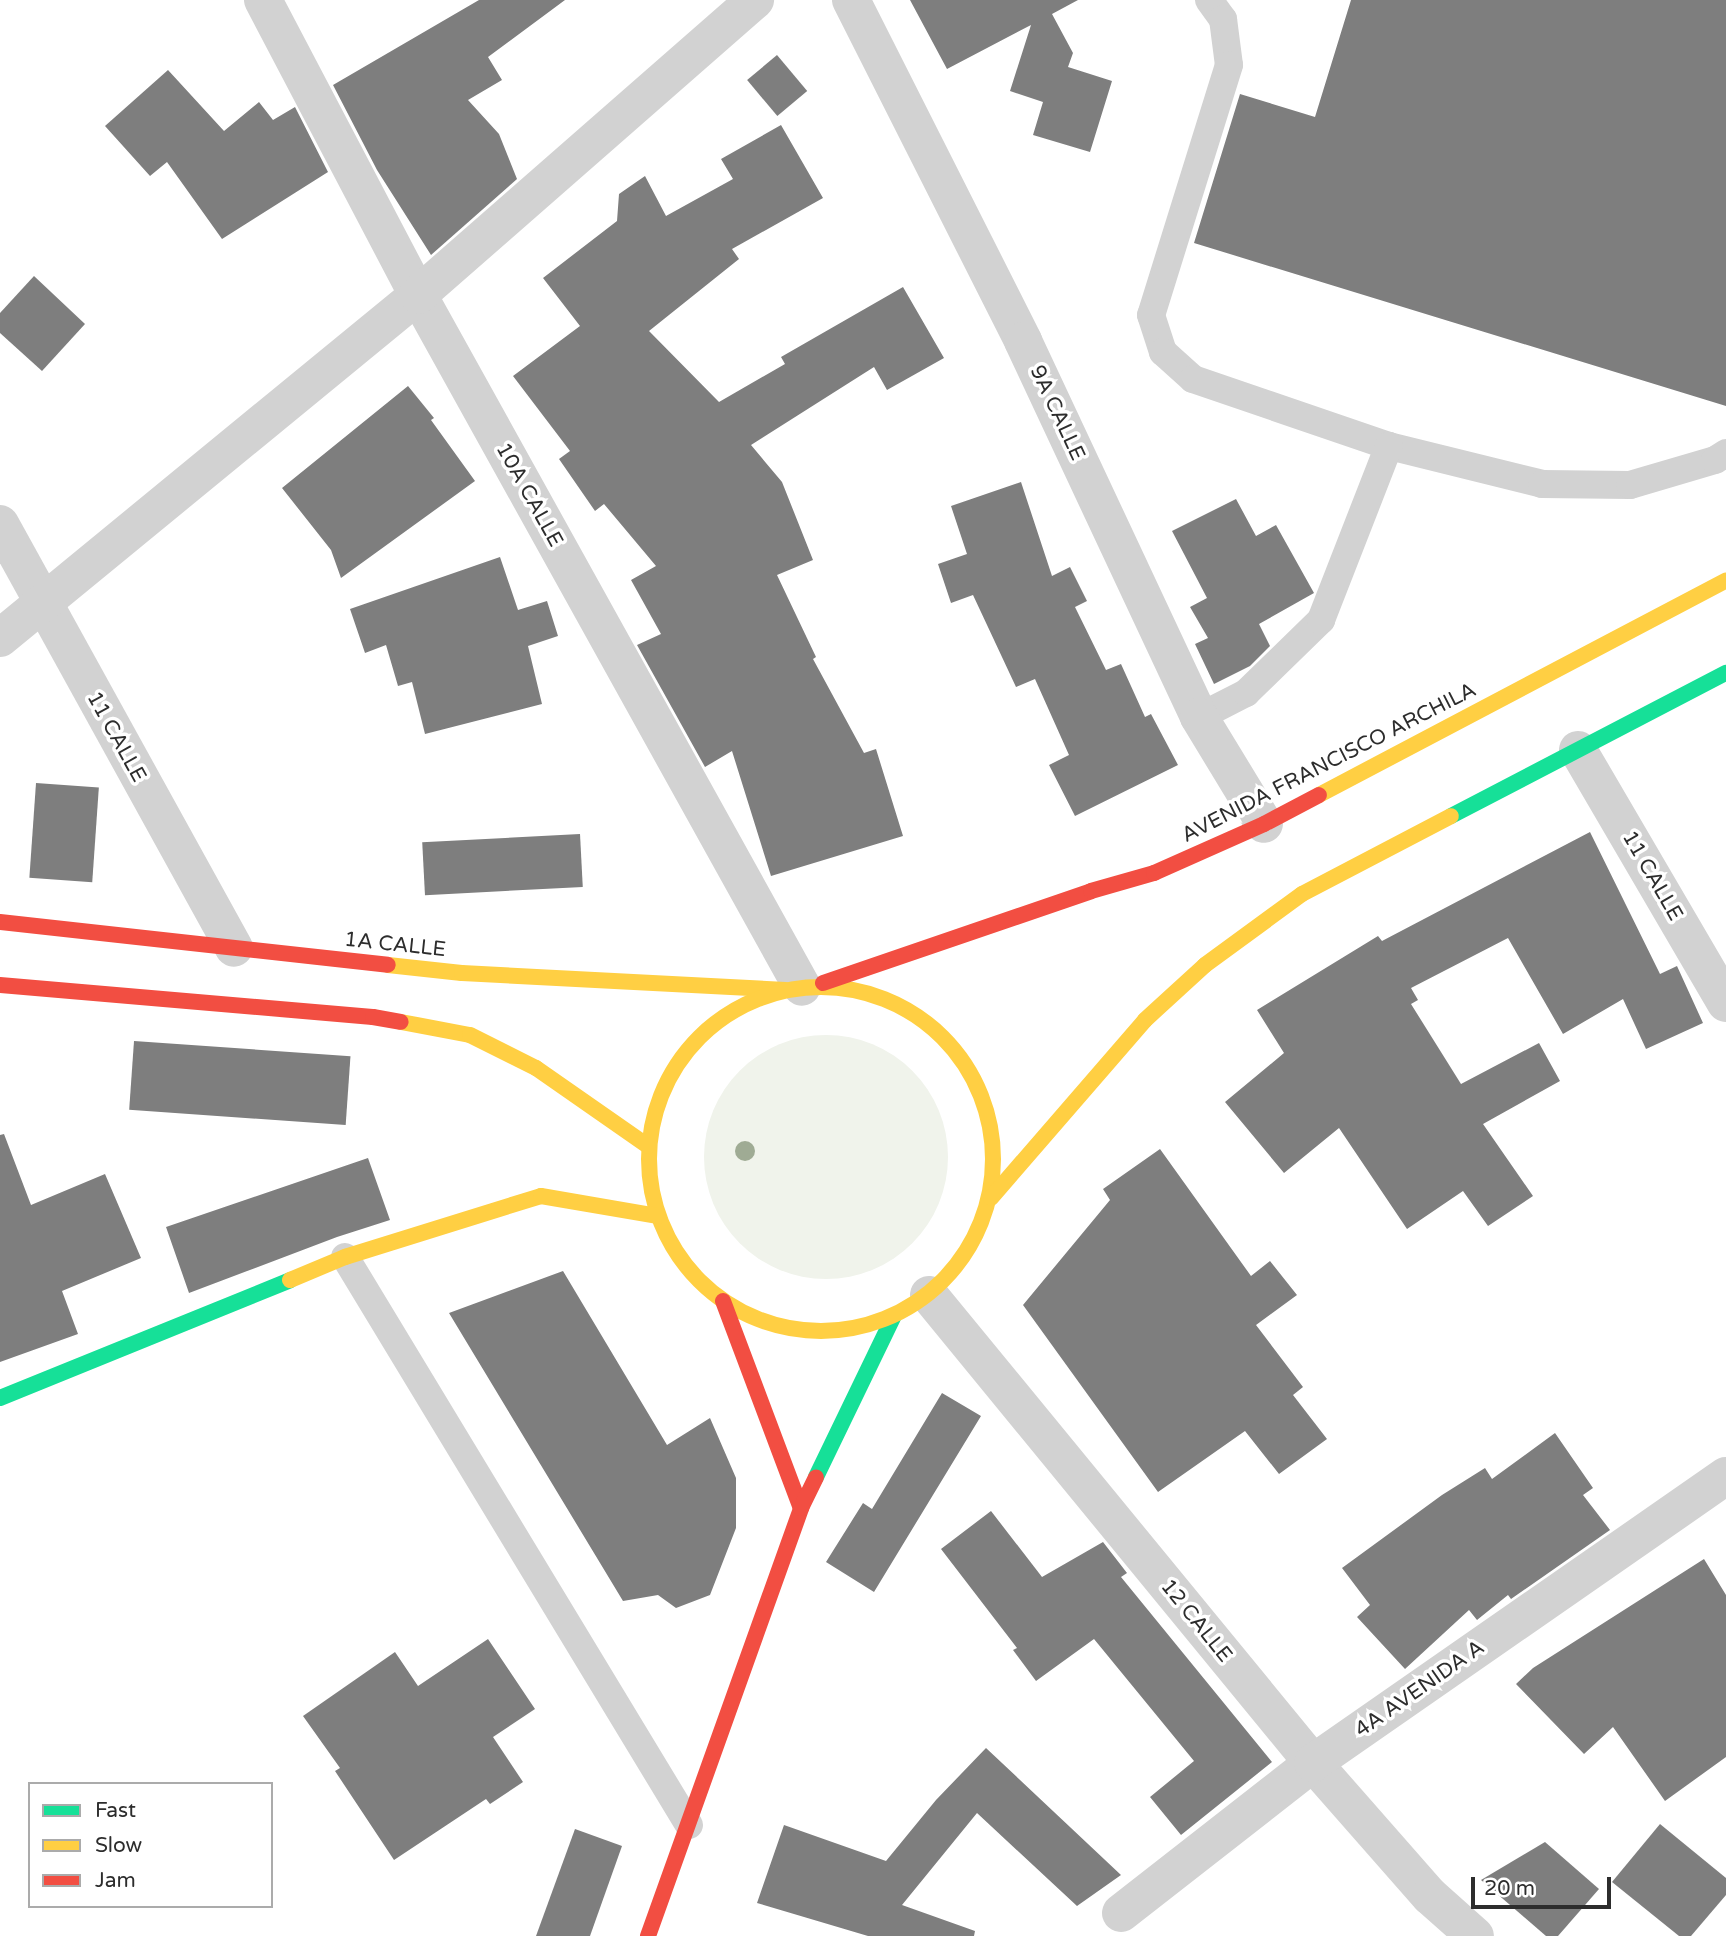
<!DOCTYPE html>
<html>
<head>
<meta charset="utf-8">
<style>
	body { margin:0 }
	#map { position:relative; width:1726px; height:1936px; overflow:hidden; background:#fff; font-family:"Varela Round",sans-serif }
	div>[style] { position:absolute }
	[style*='--x'] { left:calc(var(--x)*1px); top:calc(var(--y)*1px); width:calc(var(--w)*1px); rotate:calc(var(--a)*1deg) }
	.green>* { inset:0; background:#f0f3eb }
	.round { border-radius:50% }
	.building>* { inset:0; background:#7e7e7e; transform-origin:0 0 }
	.lane>* { height:28px; margin:-14px; padding:0 14px; transform-origin:14px; border-radius:14px; background:#d2d2d2 }
	.street>* { height:38px; margin:-19px; padding:0 19px; transform-origin:19px; border-radius:19px; background:#d2d2d2 }
	.fast>* { height:16px; margin:-8px; padding:0 8px; transform-origin:8px; border-radius:8px; background:#16e098 }
	.slow>* { height:16px; margin:-8px; padding:0 8px; transform-origin:8px; border-radius:8px; background:#ffcf43 }
	.slow>.ring { margin:-8px; padding:0; box-sizing:content-box; background:none; border:16px solid #ffcf43; border-radius:50% }
	.jam>* { height:16px; margin:-8px; padding:0 8px; transform-origin:8px; border-radius:8px; background:#f24e42 }
	.trees>* { width:20px; height:20px; margin:-10px; border-radius:50%; background:#9fab94 }
	span { translate:-50% -50%; white-space:nowrap; text-align:center; line-height:1.15; -webkit-text-stroke:7px #fff; paint-order:stroke }
	.street-label { font-size:21px; color:#2d2d2d }
	.legend { position:absolute; left:28px; top:1782px; width:245px; height:126px; box-sizing:border-box; background:#fff; border:2px solid #ababab; margin:0; padding:9px 12px; list-style:none; font-size:21px; color:#2d2d2d }
	.legend li { display:flex; align-items:center; gap:14px; height:35px }
	.legend b { width:35px; border:2px solid #ababab }
	.scale { position:absolute; left:1471px; top:1877px; width:140px; height:32px; box-sizing:border-box; border:4px solid #2d2d2d; border-top:0; padding-left:9px; font-size:21px; line-height:24px; white-space:nowrap; color:#2d2d2d; -webkit-text-stroke:5px #fff; paint-order:stroke }
</style>
</head>
<body>
<div id="map">
	<div class="green">
		<i class="round" style="left:704px;top:1035px;width:244px;height:244px"></i>
	</div>
	<div class="building">
		<i style="clip-path:polygon(479px 0,565px 0,488px 57px,502px 80px,468px 100px,499px 134px,517px 179px,431px 255px,377px 170px,333px 85px)"></i>
		<i style="clip-path:polygon(910px 0,1078px 0,1052px 14px,1073px 53px,1068px 67px,1112px 81px,1090px 152px,1033px 135px,1043px 102px,1010px 91px,1031px 25px,947px 69px)"></i>
		<i style="clip-path:polygon(1351px 0,1726px 0,1726px 406px,1194px 243px,1240px 94px,1315px 117px)"></i>
		<i style="left:777px;top:55px;width:47px;height:39px;rotate:50deg"></i>
		<i style="clip-path:polygon(168px 70px,224px 131px,259px 102px,273px 120px,295px 107px,328px 172px,222px 239px,167px 162px,150px 176px,105px 126px)"></i>
		<i style="clip-path:polygon(781px 125px,823px 198px,732px 249px,739px 259px,649px 331px,719px 402px,785px 364px,781px 357px,903px 287px,944px 358px,887px 390px,874px 367px,751px 445px,782px 482px,813px 560px,777px 575px,816px 657px,813px 659px,864px 753px,876px 749px,903px 836px,771px 876px,732px 751px,705px 767px,637px 645px,661px 634px,631px 580px,656px 566px,604px 504px,595px 511px,559px 459px,570px 451px,513px 376px,580px 326px,543px 278px,617px 221px,619px 194px,645px 176px,666px 216px,733px 179px,721px 159px)"></i>
		<i style="clip-path:polygon(34px 276px,85px 324px,42px 371px,0 333px,0 313px)"></i>
		<i style="clip-path:polygon(408px 386px,434px 418px,431px 420px,475px 481px,341px 578px,331px 550px,282px 488px)"></i>
		<i style="clip-path:polygon(1021px 482px,1052px 576px,1070px 567px,1087px 601px,1075px 607px,1106px 670px,1121px 664px,1145px 717px,1151px 714px,1178px 765px,1075px 816px,1049px 765px,1069px 755px,1035px 679px,1016px 687px,973px 595px,951px 603px,938px 564px,967px 554px,951px 506px)"></i>
		<i style="clip-path:polygon(1236px 499px,1256px 536px,1276px 525px,1314px 593px,1259px 624px,1270px 646px,1250px 666px,1214px 684px,1195px 644px,1208px 638px,1190px 607px,1207px 598px,1172px 531px)"></i>
		<i style="clip-path:polygon(500px 557px,518px 610px,547px 601px,558px 636px,528px 646px,542px 704px,425px 734px,412px 682px,398px 686px,386px 645px,365px 653px,350px 609px)"></i>
		<i style="left:36px;top:783px;width:63px;height:95px;rotate:4deg"></i>
		<i style="clip-path:polygon(1590px 832px,1660px 974px,1677px 966px,1703px 1023px,1646px 1049px,1623px 999px,1563px 1034px,1508px 938px,1411px 988px,1418px 1000px,1411px 1004px,1461px 1084px,1539px 1043px,1560px 1081px,1483px 1124px,1533px 1196px,1488px 1226px,1463px 1191px,1407px 1229px,1339px 1128px,1284px 1173px,1225px 1102px,1284px 1053px,1257px 1010px,1378px 936px,1382px 941px)"></i>
		<i style="left:580px;top:834px;width:53px;height:158px;rotate:87deg"></i>
		<i style="left:134px;top:1041px;width:217px;height:69px;rotate:4deg"></i>
		<i style="clip-path:polygon(4px 1134px,31px 1205px,105px 1174px,141px 1258px,62px 1291px,78px 1334px,0 1362px,0 1135px)"></i>
		<i style="clip-path:polygon(1160px 1149px,1251px 1276px,1270px 1261px,1297px 1295px,1256px 1325px,1303px 1387px,1293px 1395px,1327px 1439px,1279px 1474px,1245px 1431px,1158px 1492px,1023px 1305px,1110px 1200px,1103px 1189px)"></i>
		<i style="clip-path:polygon(368px 1158px,390px 1220px,337px 1237px,189px 1293px,166px 1227px)"></i>
		<i style="clip-path:polygon(563px 1271px,667px 1445px,710px 1418px,736px 1478px,736px 1528px,710px 1595px,676px 1608px,658px 1595px,623px 1601px,449px 1313px)"></i>
		<i style="clip-path:polygon(942px 1393px,981px 1416px,874px 1592px,826px 1562px,863px 1503px,872px 1509px)"></i>
		<i style="clip-path:polygon(1555px 1433px,1593px 1488px,1583px 1495px,1610px 1530px,1511px 1599px,1508px 1595px,1477px 1620px,1469px 1610px,1405px 1669px,1357px 1617px,1370px 1605px,1342px 1568px,1442px 1495px,1485px 1468px,1492px 1479px)"></i>
		<i style="clip-path:polygon(991px 1511px,1042px 1577px,1103px 1542px,1127px 1573px,1121px 1577px,1272px 1762px,1181px 1835px,1150px 1797px,1194px 1761px,1094px 1639px,1036px 1681px,1013px 1650px,1017px 1648px,941px 1549px)"></i>
		<i style="clip-path:polygon(1704px 1559px,1726px 1595px,1726px 1757px,1665px 1801px,1613px 1727px,1584px 1754px,1516px 1684px,1533px 1668px)"></i>
		<i style="clip-path:polygon(488px 1639px,535px 1709px,493px 1737px,523px 1782px,490px 1804px,486px 1799px,394px 1860px,335px 1771px,340px 1768px,303px 1716px,395px 1652px,418px 1686px)"></i>
		<i style="clip-path:polygon(986px 1748px,1121px 1875px,1077px 1906px,977px 1813px,902px 1905px,975px 1931px,974px 1936px,868px 1936px,757px 1903px,784px 1825px,886px 1861px,936px 1800px)"></i>
		<i style="clip-path:polygon(1660px 1824px,1726px 1878px,1726px 1895px,1691px 1936px,1679px 1936px,1612px 1882px)"></i>
		<i style="clip-path:polygon(575px 1829px,622px 1846px,590px 1936px,536px 1936px)"></i>
		<i style="clip-path:polygon(1545px 1842px,1599px 1889px,1558px 1936px,1546px 1936px,1481px 1880px)"></i>
	</div>
	<div class="lane">
		<i style="--x:1209;--y:0;--w:24;--a:54"></i>
		<i style="--x:1223;--y:19;--w:46;--a:82.6"></i>
		<i style="--x:1229;--y:65;--w:262;--a:107.3"></i>
		<i style="--x:1151;--y:315;--w:39;--a:72"></i>
		<i style="--x:1163;--y:352;--w:40;--a:42"></i>
		<i style="--x:1193;--y:379;--w:207;--a:18.9"></i>
		<i style="--x:1389;--y:446;--w:158;--a:13.9"></i>
		<i style="--x:1542;--y:484;--w:88;--a:0.7"></i>
		<i style="--x:1630;--y:485;--w:89;--a:-16.4"></i>
		<i style="--x:1715;--y:460;--w:13;--a:-32"></i>
		<i style="--x:1199;--y:717;--w:53;--a:-27.1"></i>
		<i style="--x:1246;--y:693;--w:105;--a:-44.2"></i>
		<i style="--x:1321;--y:620;--w:187;--a:-68.7"></i>
		<i style="--x:345;--y:1257;--w:664;--a:58.8"></i>
	</div>
	<div class="street">
		<i style="--x:263;--y:0;--w:333;--a:62.3"></i>
		<i style="--x:418;--y:295;--w:791;--a:60.97"></i>
		<i style="--x:851;--y:0;--w:382;--a:63.2"></i>
		<i style="--x:1023;--y:341;--w:415;--a:64.9"></i>
		<i style="--x:1199;--y:717;--w:125;--a:58.7"></i>
		<i style="--x:0;--y:524;--w:484;--a:61.1"></i>
		<i style="--x:0;--y:638;--w:541;--a:-39.37"></i>
		<i style="--x:418;--y:295;--w:448;--a:-41.2"></i>
		<i style="--x:1578;--y:750;--w:293;--a:59.7"></i>
		<i style="--x:929;--y:1295;--w:605;--a:50.63"></i>
		<i style="--x:1313;--y:1763;--w:177;--a:48.7"></i>
		<i style="--x:1430;--y:1896;--w:60;--a:41.6"></i>
		<i style="--x:1121;--y:1913;--w:244;--a:-38"></i>
		<i style="--x:1313;--y:1763;--w:503;--a:-34.8"></i>
	</div>
	<div class="fast">
		<i style="--x:1451;--y:816;--w:310;--a:-27.5"></i>
		<i style="--x:0;--y:1398;--w:313;--a:-22.1"></i>
		<i style="--x:816;--y:1477;--w:179;--a:-64.2"></i>
	</div>
	<div class="slow">
		<i style="--x:1319;--y:795;--w:460;--a:-27.8"></i>
		<i style="--x:388;--y:965;--w:74;--a:6.2"></i>
		<i style="--x:462;--y:973;--w:324;--a:3"></i>
		<i class="ring" style="left:649px;top:987px;width:328px;height:328px"></i>
		<i style="--x:401;--y:1022;--w:70;--a:10.7"></i>
		<i style="--x:470;--y:1035;--w:74;--a:26.6"></i>
		<i style="--x:536;--y:1068;--w:136;--a:34.9"></i>
		<i style="--x:991;--y:1198;--w:235;--a:-49.1"></i>
		<i style="--x:1145;--y:1020;--w:81;--a:-42.5"></i>
		<i style="--x:1205;--y:965;--w:120;--a:-36.2"></i>
		<i style="--x:1302;--y:894;--w:168;--a:-27.6"></i>
		<i style="--x:290;--y:1280;--w:60;--a:-22.7"></i>
		<i style="--x:345;--y:1257;--w:205;--a:-17.3"></i>
		<i style="--x:541;--y:1196;--w:119;--a:9.7"></i>
	</div>
	<div class="jam">
		<i style="--x:0;--y:922;--w:390;--a:6.3"></i>
		<i style="--x:823;--y:983;--w:283;--a:-18.9"></i>
		<i style="--x:1091;--y:891;--w:66;--a:-15.9"></i>
		<i style="--x:1154;--y:873;--w:120;--a:-24"></i>
		<i style="--x:1264;--y:824;--w:62;--a:-27.8"></i>
		<i style="--x:0;--y:985;--w:374;--a:4.9"></i>
		<i style="--x:373;--y:1017;--w:28;--a:10"></i>
		<i style="--x:723;--y:1301;--w:221;--a:69.4"></i>
		<i style="--x:648;--y:1936;--w:455;--a:-70.3"></i>
		<i style="--x:801;--y:1508;--w:34;--a:-64"></i>
	</div>
	<div class="trees">
		<i style="left:745px;top:1151px"></i>
	</div>
	<div class="street-label">
		<span style="left:1057px;top:413px;rotate:65deg">9A CALLE</span>
		<span style="left:529px;top:495px;rotate:61deg">10A CALLE</span>
		<span style="left:116px;top:737px;rotate:61deg">11 CALLE</span>
		<span style="left:1329px;top:763px;rotate:-27deg">AVENIDA FRANCISCO ARCHILA</span>
		<span style="left:1652px;top:876px;rotate:60deg">11 CALLE</span>
		<span style="left:395px;top:945px;rotate:6deg">1A CALLE</span>
		<span style="left:1196px;top:1621px;rotate:51deg">12 CALLE</span>
		<span style="left:1420px;top:1689px;rotate:-35deg">4A AVENIDA A</span>
	</div>
	<ul class="legend">
	<li><b style="height:9px;background:#16e098"></b>Fast</li>
	<li><b style="height:9px;background:#ffcf43"></b>Slow</li>
	<li><b style="height:9px;background:#f24e42"></b>Jam</li>
	</ul>
	<div class="scale">20 m</div>
</div>
</body>
</html>
